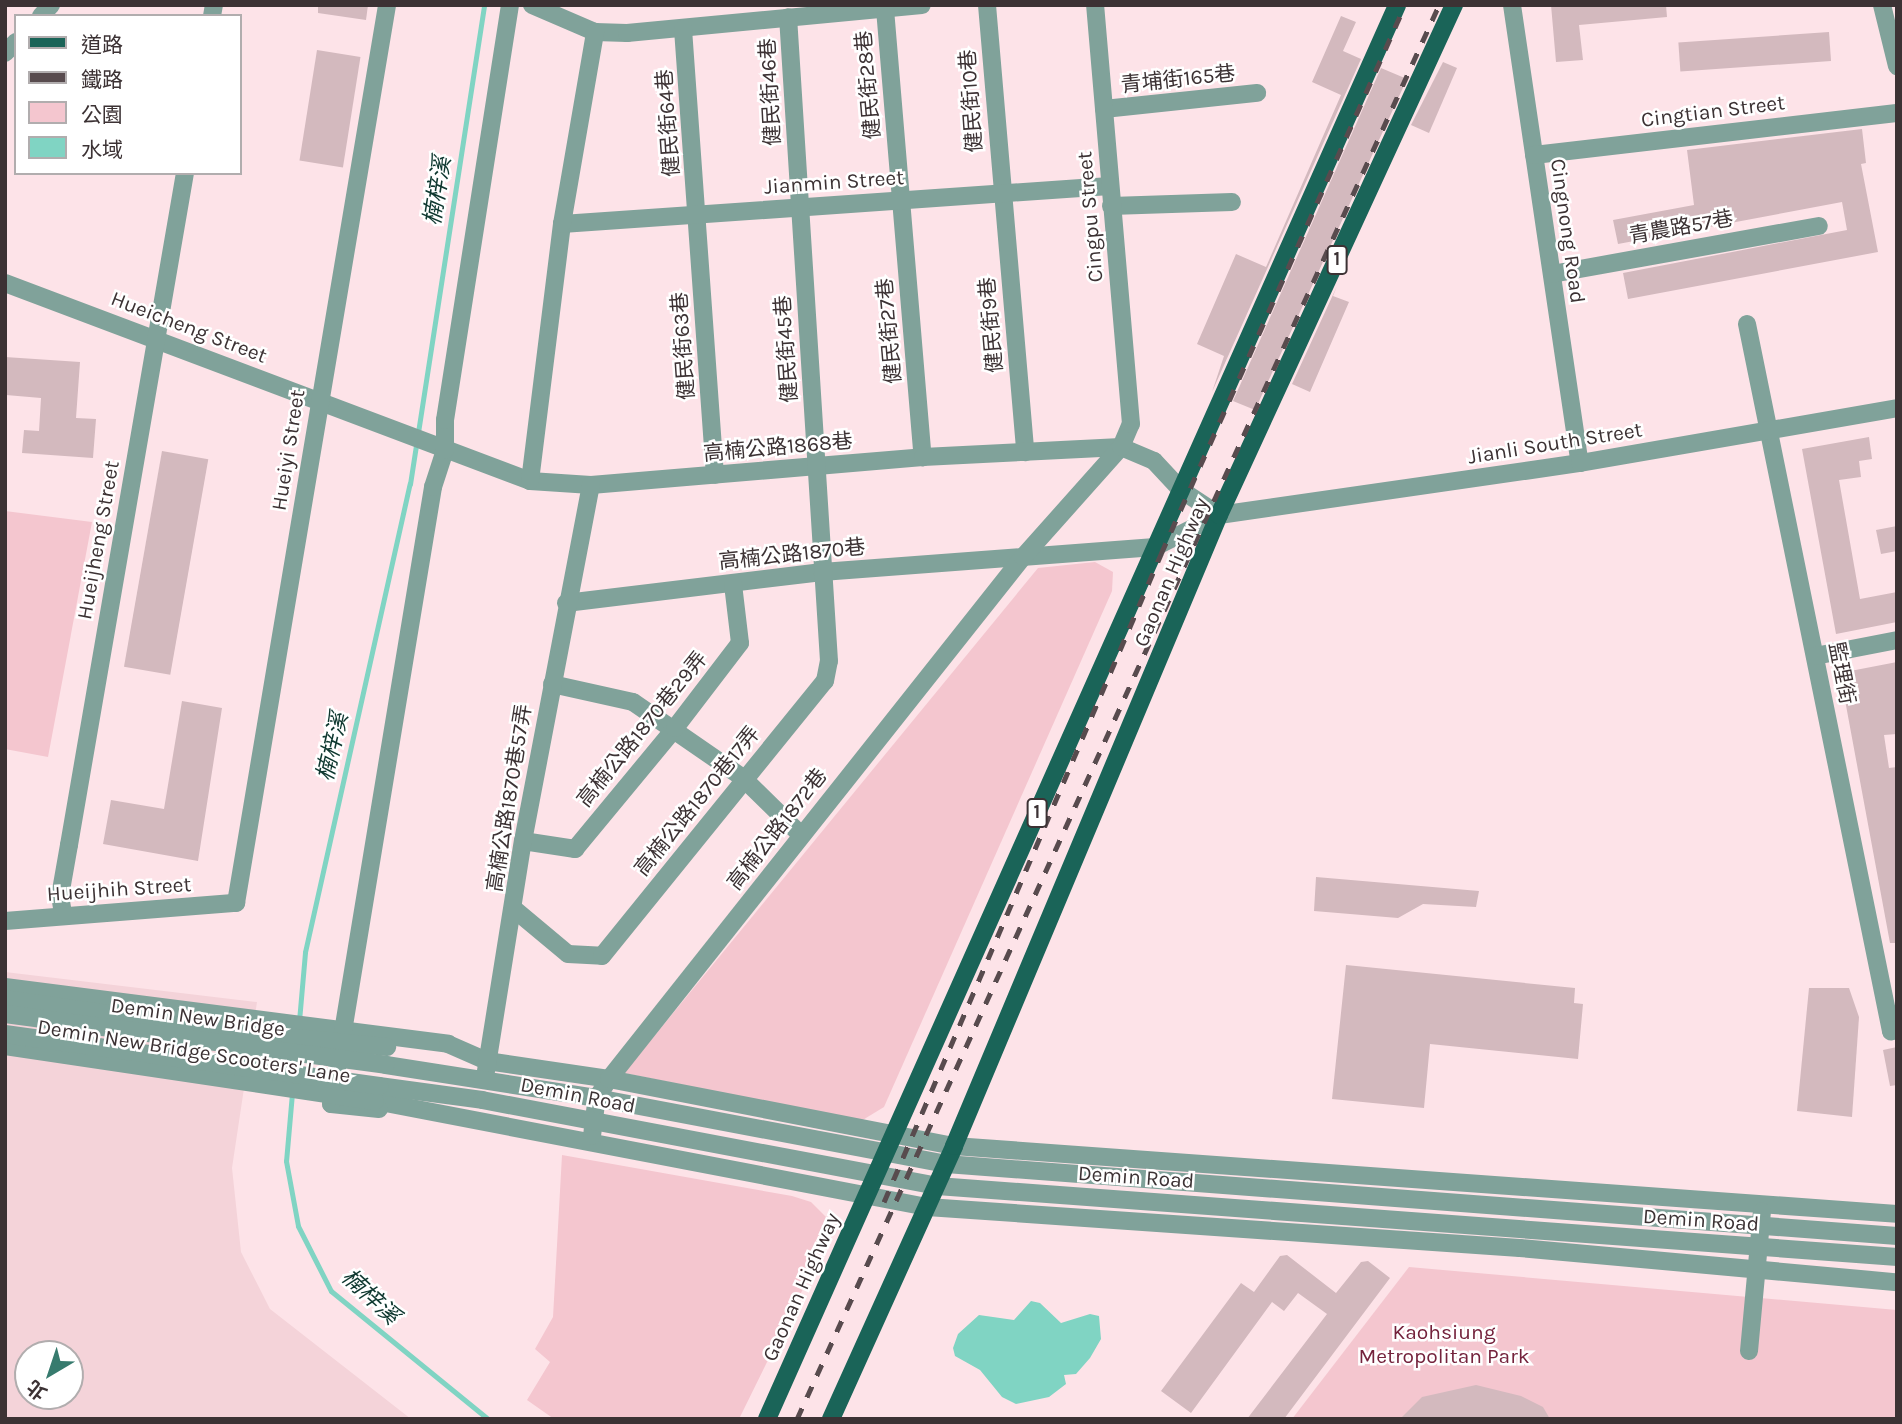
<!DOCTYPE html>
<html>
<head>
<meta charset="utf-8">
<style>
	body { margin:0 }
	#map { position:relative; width:1902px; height:1424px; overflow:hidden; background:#fde3e8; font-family:Karla,"Noto Sans TC",sans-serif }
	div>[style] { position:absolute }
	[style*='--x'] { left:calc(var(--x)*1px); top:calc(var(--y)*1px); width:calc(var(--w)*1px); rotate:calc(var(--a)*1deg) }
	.built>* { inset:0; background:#f4d3d9 }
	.green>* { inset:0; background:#f4c6cf }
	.water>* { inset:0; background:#80d4c3 }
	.stream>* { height:5px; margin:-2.5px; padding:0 2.5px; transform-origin:2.5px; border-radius:2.5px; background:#80d4c3 }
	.building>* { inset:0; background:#d3b9be; transform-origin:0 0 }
	.minor>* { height:18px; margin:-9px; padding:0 9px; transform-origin:9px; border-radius:9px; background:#80a29a }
	.tertiary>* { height:18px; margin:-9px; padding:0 9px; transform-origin:9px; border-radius:9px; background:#80a29a }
	.primary>* { height:18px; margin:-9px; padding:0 9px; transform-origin:9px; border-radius:9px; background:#1a6458 }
	.rail>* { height:5px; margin-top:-2.5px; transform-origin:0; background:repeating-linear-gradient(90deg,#584b4e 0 12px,transparent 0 24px) }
	.minor-bridge>* { height:18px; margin:-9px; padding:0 9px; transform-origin:9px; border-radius:9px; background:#80a29a }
	.tertiary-bridge>* { height:18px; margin:-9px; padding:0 9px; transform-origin:9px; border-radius:9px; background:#80a29a }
	span { translate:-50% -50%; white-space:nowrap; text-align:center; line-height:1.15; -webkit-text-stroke:5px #fff; paint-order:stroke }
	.shield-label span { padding:2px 5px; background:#fff; border:2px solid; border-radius:5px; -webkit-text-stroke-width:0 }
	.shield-label { font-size:19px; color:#3c3234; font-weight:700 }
	.street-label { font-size:21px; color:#3c3234 }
	.park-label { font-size:21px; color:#74223c }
	.water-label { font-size:23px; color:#0e372f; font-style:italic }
	.frame { position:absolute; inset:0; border:7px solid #3c3234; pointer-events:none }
	.legend { position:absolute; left:14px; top:14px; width:228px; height:161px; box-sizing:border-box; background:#fff; border:2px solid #b1adae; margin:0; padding:9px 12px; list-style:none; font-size:21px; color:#3c3234 }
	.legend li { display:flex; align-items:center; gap:14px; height:35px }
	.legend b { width:35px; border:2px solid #b1adae }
	.north { position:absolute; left:14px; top:1340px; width:70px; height:70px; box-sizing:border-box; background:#fff; border:2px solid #b1adae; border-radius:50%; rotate:219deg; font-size:19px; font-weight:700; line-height:28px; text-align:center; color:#3c3234 }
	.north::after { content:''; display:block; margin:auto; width:24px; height:32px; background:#377b6e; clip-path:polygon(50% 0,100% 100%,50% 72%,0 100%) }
</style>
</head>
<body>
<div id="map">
	<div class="built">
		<i style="clip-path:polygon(evenodd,5px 972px,257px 1002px,232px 1168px,241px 1252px,270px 1309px,411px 1419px,5px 1419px,5px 972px,28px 1354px,70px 1354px,70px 1396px,28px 1396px,28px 1354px)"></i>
	</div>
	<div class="green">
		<i style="clip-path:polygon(5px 511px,92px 522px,48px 757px,5px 749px)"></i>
		<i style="clip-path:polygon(1095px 562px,1113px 572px,1112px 591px,884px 1107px,861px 1121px,624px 1073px,1038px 568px)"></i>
		<i style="clip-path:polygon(562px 1155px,792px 1196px,811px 1202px,827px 1218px,830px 1234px,739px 1419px,554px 1419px,527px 1400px,550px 1362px,535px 1349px,553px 1317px)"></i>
		<i style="clip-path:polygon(1409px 1267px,1897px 1310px,1897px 1419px,1292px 1419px)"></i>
	</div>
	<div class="water">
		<i style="clip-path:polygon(1031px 1301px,1040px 1303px,1061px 1323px,1090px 1314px,1099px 1316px,1101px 1339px,1090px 1358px,1076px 1374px,1064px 1375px,1066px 1384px,1049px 1397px,1016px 1404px,1002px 1397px,980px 1370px,955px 1356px,953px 1348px,958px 1334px,979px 1315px,1014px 1320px)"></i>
	</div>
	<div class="stream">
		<i style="--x:299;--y:1021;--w:69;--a:-85"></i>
		<i style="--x:305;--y:952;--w:480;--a:-77.4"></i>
		<i style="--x:410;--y:484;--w:485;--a:-81.2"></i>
		<i style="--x:292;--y:1093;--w:68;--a:95"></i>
		<i style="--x:286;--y:1161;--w:66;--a:79.5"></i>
		<i style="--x:298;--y:1226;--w:73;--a:63.1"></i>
		<i style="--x:331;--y:1291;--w:203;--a:39.2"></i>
	</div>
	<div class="building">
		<i style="clip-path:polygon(318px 5px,368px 5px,366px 20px,318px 13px)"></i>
		<i style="clip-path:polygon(1551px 5px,1666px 5px,1667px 17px,1579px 25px,1583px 60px,1556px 62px)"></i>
		<i style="clip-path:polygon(1341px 16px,1356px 22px,1343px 51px,1361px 59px,1212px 392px,1224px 356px,1197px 344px,1236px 254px,1266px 267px,1341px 95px,1312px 82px)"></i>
		<i style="left:1829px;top:32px;width:29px;height:151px;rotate:86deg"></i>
		<i style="left:317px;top:50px;width:44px;height:112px;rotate:9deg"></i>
		<i style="clip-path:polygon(1443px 62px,1457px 68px,1429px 133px,1411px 125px)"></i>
		<i style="clip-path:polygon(1381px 68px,1407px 79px,1255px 410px,1233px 401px)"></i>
		<i style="clip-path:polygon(1862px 129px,1866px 163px,1861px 164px,1878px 252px,1628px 299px,1623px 273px,1847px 230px,1842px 202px,1618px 244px,1613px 220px,1694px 205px,1687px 150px)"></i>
		<i style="clip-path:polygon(1337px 286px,1333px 296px,1349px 302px,1310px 392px,1292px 384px)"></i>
		<i style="clip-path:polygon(5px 357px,80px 362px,76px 418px,96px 419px,93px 458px,22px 453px,24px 430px,39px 431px,41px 398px,6px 395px)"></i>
		<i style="clip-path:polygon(1869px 437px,1872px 459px,1859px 461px,1861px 477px,1839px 480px,1860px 599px,1897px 592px,1897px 622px,1836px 634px,1802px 449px)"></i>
		<i style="left:162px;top:451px;width:47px;height:219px;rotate:10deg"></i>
		<i style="clip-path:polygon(1897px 526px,1897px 551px,1881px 554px,1876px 530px)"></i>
		<i style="clip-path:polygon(1897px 662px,1897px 734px,1884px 735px,1889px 768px,1897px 767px,1897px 943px,1890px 943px,1840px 673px)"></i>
		<i style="clip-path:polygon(182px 701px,222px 708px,198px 861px,103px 844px,111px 800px,164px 809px)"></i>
		<i style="clip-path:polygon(1316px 877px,1479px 891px,1476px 907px,1423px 904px,1398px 918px,1314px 911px)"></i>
		<i style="clip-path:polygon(1346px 965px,1575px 988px,1574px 1003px,1583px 1004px,1578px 1059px,1430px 1044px,1424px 1108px,1332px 1099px)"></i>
		<i style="clip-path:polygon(1809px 988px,1849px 988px,1859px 1017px,1852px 1117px,1797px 1111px)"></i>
		<i style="clip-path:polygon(1897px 1047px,1897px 1085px,1890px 1086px,1883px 1050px)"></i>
		<i style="clip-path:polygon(1287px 1255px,1336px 1293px,1361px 1262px,1368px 1261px,1390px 1278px,1284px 1419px,1247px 1419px,1327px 1314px,1298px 1293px,1284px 1311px,1272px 1302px,1191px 1413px,1161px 1391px,1241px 1283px,1254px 1292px,1280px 1256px)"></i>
		<i style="clip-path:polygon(1476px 1385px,1521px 1396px,1543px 1407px,1550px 1419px,1400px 1419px,1422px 1397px)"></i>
	</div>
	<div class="minor">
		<i style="--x:532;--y:5;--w:69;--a:23.2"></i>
		<i style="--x:595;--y:32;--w:32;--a:2"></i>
		<i style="--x:627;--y:33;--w:296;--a:-5.4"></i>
		<i style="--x:987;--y:5;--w:449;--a:85.1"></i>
		<i style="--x:1512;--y:5;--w:463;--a:81.6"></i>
		<i style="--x:1882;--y:5;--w:63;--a:76.2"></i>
		<i style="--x:885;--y:9;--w:450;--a:85.2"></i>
		<i style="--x:41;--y:16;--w:15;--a:-48"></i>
		<i style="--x:212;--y:16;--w:11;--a:-80"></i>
		<i style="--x:683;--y:29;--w:447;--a:85.9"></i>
		<i style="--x:5;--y:53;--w:16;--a:-45"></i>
		<i style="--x:1104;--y:109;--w:154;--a:-6"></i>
		<i style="--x:1534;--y:155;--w:365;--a:-6.6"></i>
		<i style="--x:1111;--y:206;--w:121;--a:-1.9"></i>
		<i style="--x:562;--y:224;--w:549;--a:-3.97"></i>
		<i style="--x:1552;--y:274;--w:271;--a:-10.2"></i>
		<i style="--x:5;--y:283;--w:561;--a:20.66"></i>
		<i style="--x:530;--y:481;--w:61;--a:3.8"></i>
		<i style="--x:591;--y:485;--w:333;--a:-4.8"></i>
		<i style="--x:923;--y:457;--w:198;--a:-2.9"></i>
		<i style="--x:1121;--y:447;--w:36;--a:23"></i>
		<i style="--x:1154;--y:461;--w:40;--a:47"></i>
		<i style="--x:1181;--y:490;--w:45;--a:33.3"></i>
		<i style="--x:1747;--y:324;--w:722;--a:78.49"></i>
		<i style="--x:1891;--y:1031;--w:6;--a:-9"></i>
		<i style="--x:530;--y:481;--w:259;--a:-82.9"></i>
		<i style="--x:562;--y:224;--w:195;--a:-80.2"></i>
		<i style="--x:566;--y:603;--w:258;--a:-6.9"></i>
		<i style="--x:822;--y:572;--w:334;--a:-4.3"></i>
		<i style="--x:1155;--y:547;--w:72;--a:-26.6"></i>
		<i style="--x:1219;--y:515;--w:365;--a:-8.2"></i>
		<i style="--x:1580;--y:463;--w:322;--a:-9.8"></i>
		<i style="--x:1815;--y:656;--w:84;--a:-11"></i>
		<i style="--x:552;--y:684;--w:83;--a:12.5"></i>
		<i style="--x:633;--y:702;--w:134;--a:34.6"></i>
		<i style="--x:743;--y:778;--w:81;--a:44.5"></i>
		<i style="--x:523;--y:841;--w:53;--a:8.7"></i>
		<i style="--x:575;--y:849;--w:157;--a:-50.4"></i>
		<i style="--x:675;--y:728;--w:107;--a:-52.6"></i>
		<i style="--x:740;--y:643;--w:59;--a:-96.8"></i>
		<i style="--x:514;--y:909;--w:70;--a:39.8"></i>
		<i style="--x:568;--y:954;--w:34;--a:3"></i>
		<i style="--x:602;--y:956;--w:354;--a:-51"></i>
		<i style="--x:825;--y:681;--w:20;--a:-79"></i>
		<i style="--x:829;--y:661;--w:645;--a:-93.64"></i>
		<i style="--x:63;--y:914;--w:18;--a:-99"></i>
		<i style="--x:60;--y:896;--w:52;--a:-80"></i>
		<i style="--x:69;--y:845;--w:682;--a:-80.21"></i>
		<i style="--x:5;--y:921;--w:232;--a:-4.5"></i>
		<i style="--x:236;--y:903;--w:911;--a:-80.45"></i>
		<i style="--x:5;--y:987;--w:447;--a:7.3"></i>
		<i style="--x:448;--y:1044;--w:43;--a:23.6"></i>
		<i style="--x:487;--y:1061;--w:123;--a:8.4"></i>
		<i style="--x:609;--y:1079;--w:351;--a:11"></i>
		<i style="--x:954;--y:1146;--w:945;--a:4.12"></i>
		<i style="--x:486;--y:1071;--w:233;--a:-80.9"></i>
		<i style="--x:523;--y:841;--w:362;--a:-79.2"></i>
		<i style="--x:375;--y:1101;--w:562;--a:10.87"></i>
		<i style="--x:927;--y:1207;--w:594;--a:3.96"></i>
		<i style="--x:1520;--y:1248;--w:379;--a:5.2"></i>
		<i style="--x:379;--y:1109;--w:48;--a:-174.1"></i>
		<i style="--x:331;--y:1104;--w:625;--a:-80.61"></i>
		<i style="--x:433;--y:487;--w:39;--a:-72"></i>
		<i style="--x:445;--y:450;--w:30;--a:-90"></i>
		<i style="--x:445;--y:420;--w:420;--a:-81.1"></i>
		<i style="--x:592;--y:1136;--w:38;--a:-83"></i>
		<i style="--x:597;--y:1098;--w:22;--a:-58"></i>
		<i style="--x:609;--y:1079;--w:666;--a:-51.58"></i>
		<i style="--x:1023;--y:557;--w:147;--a:-48.3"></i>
		<i style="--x:1121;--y:447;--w:25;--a:-67"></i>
		<i style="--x:1131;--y:424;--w:421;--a:-94.9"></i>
		<i style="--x:1749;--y:1351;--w:140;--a:-84.7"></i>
	</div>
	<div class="tertiary">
		<i style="--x:386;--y:1065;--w:214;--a:8.9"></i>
		<i style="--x:597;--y:1098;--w:355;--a:10.7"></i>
		<i style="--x:946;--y:1164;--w:954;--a:4.33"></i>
		<i style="--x:379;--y:1086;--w:104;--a:7.7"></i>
		<i style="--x:482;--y:1100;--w:463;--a:10.7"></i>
		<i style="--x:937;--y:1186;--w:963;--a:4.23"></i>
	</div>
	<div class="primary">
		<i style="--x:767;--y:1419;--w:1548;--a:-65.98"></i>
		<i style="--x:831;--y:1419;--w:299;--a:-65.7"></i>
		<i style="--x:954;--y:1146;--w:684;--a:-67.22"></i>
		<i style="--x:1219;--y:515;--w:562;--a:-65.26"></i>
	</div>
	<div class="rail">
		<i style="--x:884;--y:1202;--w:705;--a:-66.85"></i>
		<i style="--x:1161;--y:554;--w:601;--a:-66.04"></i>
		<i style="--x:797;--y:1419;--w:1553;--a:-65.58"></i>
	</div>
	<div class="minor-bridge">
		<i style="--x:5;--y:999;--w:224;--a:8.2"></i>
		<i style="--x:227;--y:1031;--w:161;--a:5.7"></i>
		<i style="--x:5;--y:1046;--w:374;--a:8.5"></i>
	</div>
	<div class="tertiary-bridge">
		<i style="--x:5;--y:1014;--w:384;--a:7.6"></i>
		<i style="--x:5;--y:1034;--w:378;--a:7.9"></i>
	</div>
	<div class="shield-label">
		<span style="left:1337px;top:260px">1</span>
		<span style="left:1037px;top:813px">1</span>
	</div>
	<div class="street-label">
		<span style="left:1178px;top:79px;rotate:-6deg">青埔街165巷</span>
		<span style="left:868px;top:85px;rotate:-95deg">健民街28巷</span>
		<span style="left:770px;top:92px;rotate:-93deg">健民街46巷</span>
		<span style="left:971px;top:101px;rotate:-94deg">健民街10巷</span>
		<span style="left:1713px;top:111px;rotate:-7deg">Cingtian Street</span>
		<span style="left:668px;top:123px;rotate:-94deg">健民街64巷</span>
		<span style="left:834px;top:182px;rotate:-4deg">Jianmin Street</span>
		<span style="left:1090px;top:217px;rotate:-95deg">Cingpu Street</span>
		<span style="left:1681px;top:227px;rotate:-10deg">青農路57巷</span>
		<span style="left:1568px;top:231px;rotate:82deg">Cingnong Road</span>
		<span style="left:991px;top:325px;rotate:-95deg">健民街9巷</span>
		<span style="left:189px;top:327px;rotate:21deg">Hueicheng Street</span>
		<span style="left:889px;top:331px;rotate:-95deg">健民街27巷</span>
		<span style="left:683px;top:346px;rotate:-94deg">健民街63巷</span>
		<span style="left:786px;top:349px;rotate:-94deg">健民街45巷</span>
		<span style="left:1555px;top:443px;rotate:-9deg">Jianli South Street</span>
		<span style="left:778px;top:447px;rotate:-5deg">高楠公路1868巷</span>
		<span style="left:288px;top:450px;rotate:-81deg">Hueiyi Street</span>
		<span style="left:98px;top:540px;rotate:-80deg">Hueijheng Street</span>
		<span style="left:792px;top:554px;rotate:-6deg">高楠公路1870巷</span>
		<span style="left:1171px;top:572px;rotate:-67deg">Gaonan Highway</span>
		<span style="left:1842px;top:673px;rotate:79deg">監理街</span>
		<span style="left:642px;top:729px;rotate:-51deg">高楠公路1870巷29弄</span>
		<span style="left:509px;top:798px;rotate:-81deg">高楠公路1870巷57弄</span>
		<span style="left:697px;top:801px;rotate:-51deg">高楠公路1870巷17弄</span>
		<span style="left:777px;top:829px;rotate:-52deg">高楠公路1872巷</span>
		<span style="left:119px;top:889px;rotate:-4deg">Hueijhih Street</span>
		<span style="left:198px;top:1017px;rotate:8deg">Demin New Bridge</span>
		<span style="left:194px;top:1051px;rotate:9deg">Demin New Bridge Scooters' Lane</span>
		<span style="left:578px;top:1095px;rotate:11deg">Demin Road</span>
		<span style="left:1136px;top:1177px;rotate:4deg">Demin Road</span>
		<span style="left:1701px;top:1220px;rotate:4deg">Demin Road</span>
		<span style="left:801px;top:1287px;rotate:-66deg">Gaonan Highway</span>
	</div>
	<div class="park-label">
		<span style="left:1444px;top:1344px">Kaohsiung<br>Metropolitan Park</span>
	</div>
	<div class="water-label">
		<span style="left:438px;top:191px;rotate:-81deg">楠梓溪</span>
		<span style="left:333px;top:747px;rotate:-77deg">楠梓溪</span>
		<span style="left:370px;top:1297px;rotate:43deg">楠梓溪</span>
	</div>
	<div class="frame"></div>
	<ul class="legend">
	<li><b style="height:9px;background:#1a6458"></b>道路</li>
	<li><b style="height:9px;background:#584b4e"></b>鐵路</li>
	<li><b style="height:19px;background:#f4c6cf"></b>公園</li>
	<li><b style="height:19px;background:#80d4c3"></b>水域</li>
	</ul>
	<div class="north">北</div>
</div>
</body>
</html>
